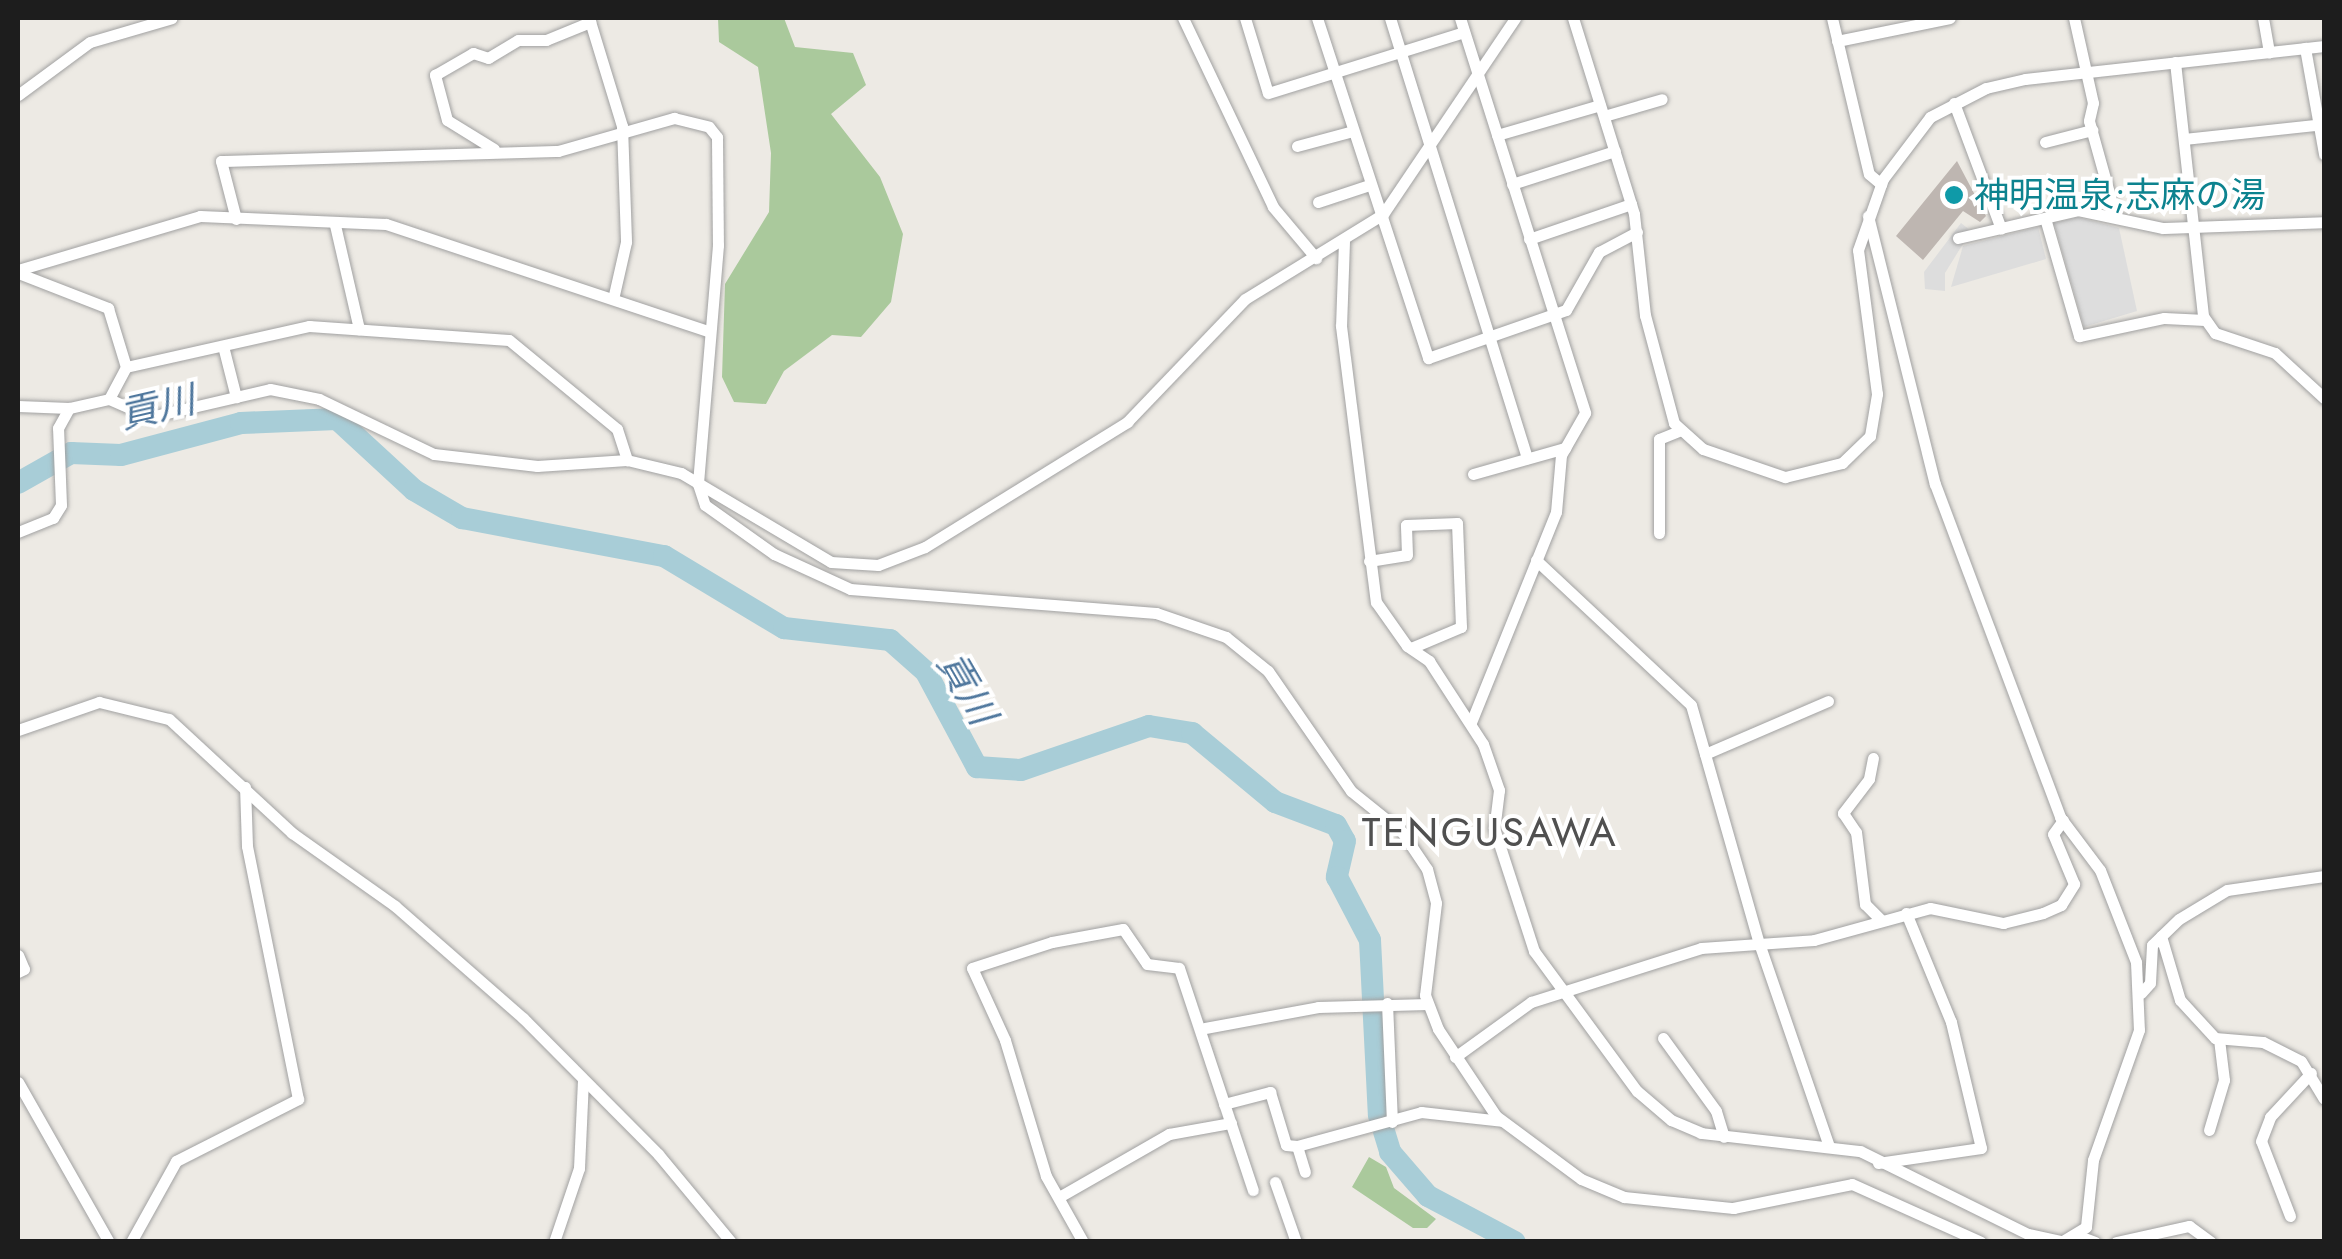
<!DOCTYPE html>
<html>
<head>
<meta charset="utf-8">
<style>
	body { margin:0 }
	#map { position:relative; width:2342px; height:1259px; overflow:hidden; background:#edeae4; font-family:Jost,"Noto Sans JP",sans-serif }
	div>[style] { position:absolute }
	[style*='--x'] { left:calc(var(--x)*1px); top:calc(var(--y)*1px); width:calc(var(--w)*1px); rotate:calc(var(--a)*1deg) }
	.forest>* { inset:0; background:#aac99c }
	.parking>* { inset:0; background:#ddd }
	.river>* { height:22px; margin:-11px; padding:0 11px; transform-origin:11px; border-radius:11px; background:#a8cdd7 }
	.building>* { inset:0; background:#beb6b1 }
	.roads { filter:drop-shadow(0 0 2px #a1a1a1) drop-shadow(0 0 2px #a1a1a1) }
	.minor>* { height:11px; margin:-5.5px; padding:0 5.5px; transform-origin:5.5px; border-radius:5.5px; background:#fff }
	.dots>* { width:28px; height:28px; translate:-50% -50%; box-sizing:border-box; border:5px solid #fff; border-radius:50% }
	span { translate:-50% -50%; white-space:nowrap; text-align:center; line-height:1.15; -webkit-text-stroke:8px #fff; paint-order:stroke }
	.culture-label { font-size:35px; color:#0d838f }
	.left { translate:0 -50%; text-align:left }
	.water-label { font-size:38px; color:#4f779d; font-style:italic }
	.quarter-label { font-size:40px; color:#505050; letter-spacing:2.5px }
	.frame { position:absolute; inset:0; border:20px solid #1d1d1d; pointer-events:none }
</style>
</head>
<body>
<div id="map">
	<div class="forest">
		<i style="clip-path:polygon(718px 18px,784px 18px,795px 47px,853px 53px,866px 85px,831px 114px,880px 177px,903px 234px,891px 302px,861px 337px,832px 335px,784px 371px,766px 404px,734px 402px,722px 377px,725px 284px,769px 212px,771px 153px,758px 67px,719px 42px)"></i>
		<i style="clip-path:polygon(1369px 1157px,1386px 1167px,1394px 1188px,1436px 1219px,1427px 1228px,1413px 1228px,1352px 1187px)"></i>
	</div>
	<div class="parking">
		<i style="clip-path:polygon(2077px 217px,2119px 228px,2137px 311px,2084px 327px,2054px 223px)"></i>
		<i style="clip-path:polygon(1961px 223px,1971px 231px,1945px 273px,1945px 291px,1925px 289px,1924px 272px)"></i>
		<i style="clip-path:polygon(2038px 227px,2046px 259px,1951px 287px,1963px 246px)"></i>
	</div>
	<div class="river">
		<i style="--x:18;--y:483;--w:61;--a:-29.5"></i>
		<i style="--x:71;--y:453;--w:50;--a:2.3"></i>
		<i style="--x:121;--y:455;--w:124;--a:-14.9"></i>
		<i style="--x:241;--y:423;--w:96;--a:-2.4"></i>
		<i style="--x:337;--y:419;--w:105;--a:42.7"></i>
		<i style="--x:414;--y:490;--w:56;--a:30.3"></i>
		<i style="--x:462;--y:518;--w:206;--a:10.7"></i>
		<i style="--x:664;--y:556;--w:140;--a:31"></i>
		<i style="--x:784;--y:628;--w:107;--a:6.5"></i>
		<i style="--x:890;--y:640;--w:48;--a:41.6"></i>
		<i style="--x:926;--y:672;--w:108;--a:61.8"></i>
		<i style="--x:977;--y:767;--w:44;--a:3.9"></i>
		<i style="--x:1021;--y:770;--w:135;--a:-19"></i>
		<i style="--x:1149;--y:726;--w:44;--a:9.2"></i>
		<i style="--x:1192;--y:733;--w:108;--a:39.7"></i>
		<i style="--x:1275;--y:802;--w:65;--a:20.7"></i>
		<i style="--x:1336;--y:825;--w:18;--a:61"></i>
		<i style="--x:1345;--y:841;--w:37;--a:103"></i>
		<i style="--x:1337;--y:877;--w:71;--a:62.4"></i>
		<i style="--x:1370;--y:940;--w:175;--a:87.1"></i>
		<i style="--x:1379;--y:1115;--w:39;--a:73"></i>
		<i style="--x:1390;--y:1152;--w:58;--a:49.2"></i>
		<i style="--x:1428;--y:1196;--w:98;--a:27.9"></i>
	</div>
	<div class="building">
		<i style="clip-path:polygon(1957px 161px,1986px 216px,1980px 222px,1963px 211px,1923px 260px,1896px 236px)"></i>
	</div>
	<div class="roads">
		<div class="minor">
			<i style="--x:589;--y:18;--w:113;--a:73"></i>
			<i style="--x:622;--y:126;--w:116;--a:88"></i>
			<i style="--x:626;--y:242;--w:58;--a:102.8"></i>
			<i style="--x:1183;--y:18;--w:209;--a:64.5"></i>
			<i style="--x:1273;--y:207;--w:67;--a:49.9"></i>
			<i style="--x:1245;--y:18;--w:78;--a:73"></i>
			<i style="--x:1268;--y:93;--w:205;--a:-17.3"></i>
			<i style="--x:1317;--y:18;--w:358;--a:71.9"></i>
			<i style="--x:1428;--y:358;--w:146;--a:-19.2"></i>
			<i style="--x:1566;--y:310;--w:67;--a:-60.4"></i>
			<i style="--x:1599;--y:252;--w:43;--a:-27.8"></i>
			<i style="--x:1390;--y:18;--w:461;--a:72.7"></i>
			<i style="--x:1460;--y:18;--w:414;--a:72.4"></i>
			<i style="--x:1585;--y:413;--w:48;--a:119.7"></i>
			<i style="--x:1561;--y:455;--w:57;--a:95"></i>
			<i style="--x:1556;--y:512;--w:227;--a:112"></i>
			<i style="--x:1573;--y:18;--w:205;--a:72.7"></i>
			<i style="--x:1634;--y:214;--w:102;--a:83.8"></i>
			<i style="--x:1645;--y:315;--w:112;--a:75"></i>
			<i style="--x:1674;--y:423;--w:39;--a:42"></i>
			<i style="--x:1703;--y:449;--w:87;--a:18.9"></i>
			<i style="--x:1785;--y:477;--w:59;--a:-13.8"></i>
			<i style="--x:1842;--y:463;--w:39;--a:-44"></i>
			<i style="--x:1870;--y:436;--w:43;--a:-80.5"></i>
			<i style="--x:1877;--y:394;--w:145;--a:-97.5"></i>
			<i style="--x:1858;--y:250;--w:75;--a:-70.6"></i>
			<i style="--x:1883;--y:179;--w:78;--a:-52.8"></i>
			<i style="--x:1930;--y:117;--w:63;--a:-27.4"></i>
			<i style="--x:1986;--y:88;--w:40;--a:-13"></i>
			<i style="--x:2025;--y:79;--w:301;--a:-6.3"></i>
			<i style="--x:1832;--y:18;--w:160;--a:76.7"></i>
			<i style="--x:1869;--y:174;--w:16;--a:40"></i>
			<i style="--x:2074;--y:18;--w:87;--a:77.4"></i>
			<i style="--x:2093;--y:103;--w:18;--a:103"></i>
			<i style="--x:2089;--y:121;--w:97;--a:74.4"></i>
			<i style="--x:2263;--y:18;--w:35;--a:80"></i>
			<i style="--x:1837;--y:41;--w:115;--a:-11.5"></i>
			<i style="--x:2305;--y:48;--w:108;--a:79.8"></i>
			<i style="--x:2175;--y:62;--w:256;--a:83.7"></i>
			<i style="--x:2203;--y:316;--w:21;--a:55"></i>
			<i style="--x:2215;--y:333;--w:63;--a:18.4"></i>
			<i style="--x:2275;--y:353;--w:67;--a:42.6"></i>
			<i style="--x:18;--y:95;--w:89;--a:-36.4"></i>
			<i style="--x:90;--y:42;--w:85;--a:-16.3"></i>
			<i style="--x:1954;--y:103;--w:134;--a:69.5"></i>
			<i style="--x:1604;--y:116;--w:60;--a:-16.3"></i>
			<i style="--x:1497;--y:135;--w:107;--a:-16.2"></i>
			<i style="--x:2184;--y:139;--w:141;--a:-6.1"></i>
			<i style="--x:2045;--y:142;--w:49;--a:-14.3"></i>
			<i style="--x:1297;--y:146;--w:58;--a:-15"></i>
			<i style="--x:494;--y:149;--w:55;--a:-148.3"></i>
			<i style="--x:447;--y:120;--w:47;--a:-104.9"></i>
			<i style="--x:435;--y:75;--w:44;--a:-30.1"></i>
			<i style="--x:473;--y:53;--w:16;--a:18"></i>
			<i style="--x:488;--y:58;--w:35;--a:-31"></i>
			<i style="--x:518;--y:40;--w:28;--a:0"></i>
			<i style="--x:546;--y:40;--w:48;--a:-22.2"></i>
			<i style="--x:1512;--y:184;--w:108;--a:-17.8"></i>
			<i style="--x:1318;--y:202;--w:54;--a:-18.4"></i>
			<i style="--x:1868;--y:216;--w:276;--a:76"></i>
			<i style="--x:1935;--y:484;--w:356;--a:69.4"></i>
			<i style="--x:2060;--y:817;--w:66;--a:53"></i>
			<i style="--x:2100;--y:870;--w:99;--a:68.6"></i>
			<i style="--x:2136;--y:962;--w:68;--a:87.5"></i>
			<i style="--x:2139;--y:1030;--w:138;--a:109.5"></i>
			<i style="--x:2093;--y:1160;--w:67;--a:96"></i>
			<i style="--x:2086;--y:1227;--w:29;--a:149"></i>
			<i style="--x:2045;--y:218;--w:123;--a:73.9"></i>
			<i style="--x:2079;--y:336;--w:87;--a:-12"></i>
			<i style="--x:2164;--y:318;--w:41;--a:2.8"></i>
			<i style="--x:236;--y:219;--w:60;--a:-104.5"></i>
			<i style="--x:221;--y:161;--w:337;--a:-1.7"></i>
			<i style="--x:558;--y:151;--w:121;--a:-15.9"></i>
			<i style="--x:674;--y:118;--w:36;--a:14"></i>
			<i style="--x:709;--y:127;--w:13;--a:51"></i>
			<i style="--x:717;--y:137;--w:108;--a:89.5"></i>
			<i style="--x:718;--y:245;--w:240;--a:94.8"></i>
			<i style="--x:698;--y:484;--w:22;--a:72"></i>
			<i style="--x:705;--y:505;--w:85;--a:35.4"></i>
			<i style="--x:774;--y:554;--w:84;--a:24.7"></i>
			<i style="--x:850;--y:589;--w:307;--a:4.5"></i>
			<i style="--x:1156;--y:613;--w:74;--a:18.9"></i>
			<i style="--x:1226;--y:637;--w:54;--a:39"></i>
			<i style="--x:1268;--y:671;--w:146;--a:55.3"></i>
			<i style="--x:1351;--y:791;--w:65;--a:38.8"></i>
			<i style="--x:1402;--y:832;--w:45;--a:56"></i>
			<i style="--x:1427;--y:869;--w:35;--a:75"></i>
			<i style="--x:1436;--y:903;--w:93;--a:96.8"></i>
			<i style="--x:1425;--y:995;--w:36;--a:69"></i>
			<i style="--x:1438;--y:1029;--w:105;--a:56.3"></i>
			<i style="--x:1496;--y:1116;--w:106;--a:36.5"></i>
			<i style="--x:1581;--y:1179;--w:47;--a:22.7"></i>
			<i style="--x:1624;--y:1197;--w:110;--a:5.8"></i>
			<i style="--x:1733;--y:1208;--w:121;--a:-11.4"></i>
			<i style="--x:1852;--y:1184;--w:141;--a:24.2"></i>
			<i style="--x:335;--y:225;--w:107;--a:77"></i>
			<i style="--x:1958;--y:238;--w:123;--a:-13.1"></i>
			<i style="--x:2078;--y:210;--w:87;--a:12"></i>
			<i style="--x:2163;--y:228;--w:161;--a:-2.1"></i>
			<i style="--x:1529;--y:239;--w:108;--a:-18.9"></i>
			<i style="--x:1344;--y:241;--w:85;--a:92"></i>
			<i style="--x:1341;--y:326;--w:278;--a:82.8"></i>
			<i style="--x:1376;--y:602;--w:54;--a:54.8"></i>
			<i style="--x:1407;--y:646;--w:27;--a:34"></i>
			<i style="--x:1429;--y:661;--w:99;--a:57"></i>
			<i style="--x:1483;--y:744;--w:49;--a:70.8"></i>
			<i style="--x:1499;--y:790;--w:38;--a:97"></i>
			<i style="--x:1494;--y:828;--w:129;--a:72"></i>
			<i style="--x:1534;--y:951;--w:174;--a:53.7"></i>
			<i style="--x:1637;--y:1091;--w:45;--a:40.5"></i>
			<i style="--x:1671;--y:1120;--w:33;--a:23"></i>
			<i style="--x:1701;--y:1133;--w:160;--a:6.5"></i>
			<i style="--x:1860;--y:1151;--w:187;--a:26.3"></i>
			<i style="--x:2028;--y:1234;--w:34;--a:12"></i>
			<i style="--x:18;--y:270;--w:190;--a:-16.5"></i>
			<i style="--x:200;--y:216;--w:186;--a:2.5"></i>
			<i style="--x:386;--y:224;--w:339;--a:18.4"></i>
			<i style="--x:18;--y:273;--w:97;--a:21.3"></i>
			<i style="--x:108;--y:308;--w:62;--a:73"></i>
			<i style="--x:126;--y:367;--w:36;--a:118"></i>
			<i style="--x:109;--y:399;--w:41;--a:167.3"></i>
			<i style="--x:69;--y:408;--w:51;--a:-177.8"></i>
			<i style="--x:223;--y:346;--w:53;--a:75.7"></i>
			<i style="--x:126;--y:367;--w:188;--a:-12.6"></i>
			<i style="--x:309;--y:326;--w:200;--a:4"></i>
			<i style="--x:509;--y:340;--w:140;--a:39.5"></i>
			<i style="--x:617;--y:429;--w:33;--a:72"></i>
			<i style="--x:109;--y:399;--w:45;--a:23.7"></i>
			<i style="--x:150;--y:417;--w:123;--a:-13.1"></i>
			<i style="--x:270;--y:389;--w:50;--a:11.5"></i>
			<i style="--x:319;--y:399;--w:127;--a:25.6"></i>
			<i style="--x:434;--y:454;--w:104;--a:6.6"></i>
			<i style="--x:537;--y:466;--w:90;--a:-3.8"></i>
			<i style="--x:627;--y:460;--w:56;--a:13.5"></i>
			<i style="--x:681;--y:473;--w:174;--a:30.7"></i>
			<i style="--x:831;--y:562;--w:47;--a:3.7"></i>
			<i style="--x:878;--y:565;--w:50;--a:-21"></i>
			<i style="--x:925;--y:547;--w:238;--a:-31.7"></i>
			<i style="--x:1127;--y:422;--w:170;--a:-46.2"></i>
			<i style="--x:1245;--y:299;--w:162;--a:-31.6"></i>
			<i style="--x:1383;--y:214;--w:236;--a:-56"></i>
			<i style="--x:1473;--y:474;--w:96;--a:-15.8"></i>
			<i style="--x:18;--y:532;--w:38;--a:-22"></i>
			<i style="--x:53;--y:518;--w:15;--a:-58"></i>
			<i style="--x:61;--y:505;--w:77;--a:-92.2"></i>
			<i style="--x:58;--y:428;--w:23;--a:-61"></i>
			<i style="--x:1659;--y:533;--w:94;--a:-90"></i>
			<i style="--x:1659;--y:439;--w:22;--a:-22"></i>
			<i style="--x:1536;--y:560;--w:212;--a:43.1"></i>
			<i style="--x:1691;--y:705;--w:248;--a:74.1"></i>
			<i style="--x:1759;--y:943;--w:215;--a:71"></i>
			<i style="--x:1369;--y:561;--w:38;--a:-9"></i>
			<i style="--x:1407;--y:555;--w:30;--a:-92"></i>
			<i style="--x:1406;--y:525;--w:51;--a:-2.2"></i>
			<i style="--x:1457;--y:523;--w:104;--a:87.8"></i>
			<i style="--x:1461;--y:627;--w:54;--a:157.2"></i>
			<i style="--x:18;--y:730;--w:86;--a:-19.1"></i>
			<i style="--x:99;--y:702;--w:72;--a:13.7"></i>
			<i style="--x:169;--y:719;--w:168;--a:42.8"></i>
			<i style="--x:292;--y:833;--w:126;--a:35.3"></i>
			<i style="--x:395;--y:906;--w:170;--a:41.2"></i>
			<i style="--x:523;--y:1018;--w:192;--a:45.2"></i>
			<i style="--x:658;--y:1154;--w:114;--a:50.3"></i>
			<i style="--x:1705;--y:754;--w:134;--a:-23.3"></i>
			<i style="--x:1873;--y:758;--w:21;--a:101"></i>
			<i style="--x:1869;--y:779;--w:43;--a:127.4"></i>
			<i style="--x:1843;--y:813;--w:23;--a:56"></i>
			<i style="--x:1856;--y:832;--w:73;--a:82.9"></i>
			<i style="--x:1865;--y:904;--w:23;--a:45"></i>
			<i style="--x:2161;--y:936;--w:67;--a:73.5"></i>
			<i style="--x:2180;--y:1000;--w:52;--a:47.4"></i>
			<i style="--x:2215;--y:1038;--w:48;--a:4.8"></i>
			<i style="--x:2263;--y:1042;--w:42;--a:26.6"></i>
			<i style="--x:2301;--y:1061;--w:44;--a:58.8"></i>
			<i style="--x:18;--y:955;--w:15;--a:67"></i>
			<i style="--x:24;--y:969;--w:7;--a:153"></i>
			<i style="--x:2141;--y:993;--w:13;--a:-48"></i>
			<i style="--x:2150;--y:983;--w:38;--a:-87"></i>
			<i style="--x:2152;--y:945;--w:37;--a:-44"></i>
			<i style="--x:2179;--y:919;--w:56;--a:-31.1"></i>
			<i style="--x:2227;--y:890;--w:98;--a:-8.2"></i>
			<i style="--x:1387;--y:1003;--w:119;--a:87.6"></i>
			<i style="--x:1205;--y:1028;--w:115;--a:-10.5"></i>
			<i style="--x:1318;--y:1007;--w:110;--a:-1.6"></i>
			<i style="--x:1663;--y:1038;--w:90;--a:54"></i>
			<i style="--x:1716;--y:1111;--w:27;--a:73"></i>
			<i style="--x:1455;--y:1057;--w:94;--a:-35.9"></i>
			<i style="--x:1531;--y:1002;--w:178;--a:-17.6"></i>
			<i style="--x:1701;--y:948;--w:113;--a:-4"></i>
			<i style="--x:1814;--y:940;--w:120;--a:-15.4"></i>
			<i style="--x:1930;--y:908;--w:75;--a:11.6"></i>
			<i style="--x:2003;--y:923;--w:41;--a:-14"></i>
			<i style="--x:2043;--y:913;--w:20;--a:-24"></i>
			<i style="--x:2061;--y:905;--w:25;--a:-58"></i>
			<i style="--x:2074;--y:884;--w:54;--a:-112.8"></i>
			<i style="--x:2053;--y:834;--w:17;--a:-54"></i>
			<i style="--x:18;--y:1082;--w:184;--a:60.4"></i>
			<i style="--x:1224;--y:1104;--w:48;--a:-14.6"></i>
			<i style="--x:1270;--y:1092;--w:55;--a:73.2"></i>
			<i style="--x:1286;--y:1145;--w:11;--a:5"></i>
			<i style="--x:1297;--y:1146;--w:129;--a:-15.3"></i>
			<i style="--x:1421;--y:1112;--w:81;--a:6.3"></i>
			<i style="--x:2209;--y:1130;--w:52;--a:-73.3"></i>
			<i style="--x:2224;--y:1080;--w:41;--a:-97"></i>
			<i style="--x:1297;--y:1146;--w:27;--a:73"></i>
			<i style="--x:1878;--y:1163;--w:104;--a:-8.3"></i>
			<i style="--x:1981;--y:1148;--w:130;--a:-103.4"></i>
			<i style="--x:1951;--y:1022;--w:118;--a:-112.4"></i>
			<i style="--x:1275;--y:1182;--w:64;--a:70.7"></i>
			<i style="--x:1059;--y:1197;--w:127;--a:-29.8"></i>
			<i style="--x:1169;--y:1134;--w:63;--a:-10.1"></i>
			<i style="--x:2290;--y:1216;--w:80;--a:-111.1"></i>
			<i style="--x:2261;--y:1141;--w:26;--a:-69"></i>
			<i style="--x:2270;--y:1117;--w:60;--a:-47"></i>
			<i style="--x:2076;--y:1235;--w:20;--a:20"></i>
			<i style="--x:131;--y:1242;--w:93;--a:-60.9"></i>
			<i style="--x:176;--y:1161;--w:137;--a:-26.9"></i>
			<i style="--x:298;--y:1099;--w:258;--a:-101.4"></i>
			<i style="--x:247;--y:846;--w:59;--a:-91.9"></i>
			<i style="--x:554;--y:1242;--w:78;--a:-71.3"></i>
			<i style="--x:579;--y:1168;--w:87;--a:-87.4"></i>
			<i style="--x:1083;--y:1242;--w:76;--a:-119.3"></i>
			<i style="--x:1046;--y:1176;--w:142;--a:-106.8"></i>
			<i style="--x:1005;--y:1040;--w:79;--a:-114.6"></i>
			<i style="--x:972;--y:968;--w:84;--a:-18"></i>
			<i style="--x:1052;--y:942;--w:72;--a:-10.4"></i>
			<i style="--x:1123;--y:929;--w:42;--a:55.6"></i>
			<i style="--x:1147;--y:964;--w:32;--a:7"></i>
			<i style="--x:1179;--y:968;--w:234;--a:71.6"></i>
			<i style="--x:2116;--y:1242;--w:75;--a:-12.4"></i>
			<i style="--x:2189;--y:1226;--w:27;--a:36"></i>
		</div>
	</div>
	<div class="dots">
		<i style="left:1954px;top:195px;background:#0f9aa8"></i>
	</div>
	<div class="culture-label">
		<span class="left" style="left:1974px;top:195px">神明温泉;志麻の湯</span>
	</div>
	<div class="water-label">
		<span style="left:157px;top:407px;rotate:-13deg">貢川</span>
		<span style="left:967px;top:688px;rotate:60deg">貢川</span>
	</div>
	<div class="quarter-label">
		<span style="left:1490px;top:832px">TENGUSAWA</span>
	</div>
	<div class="frame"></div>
</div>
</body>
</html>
